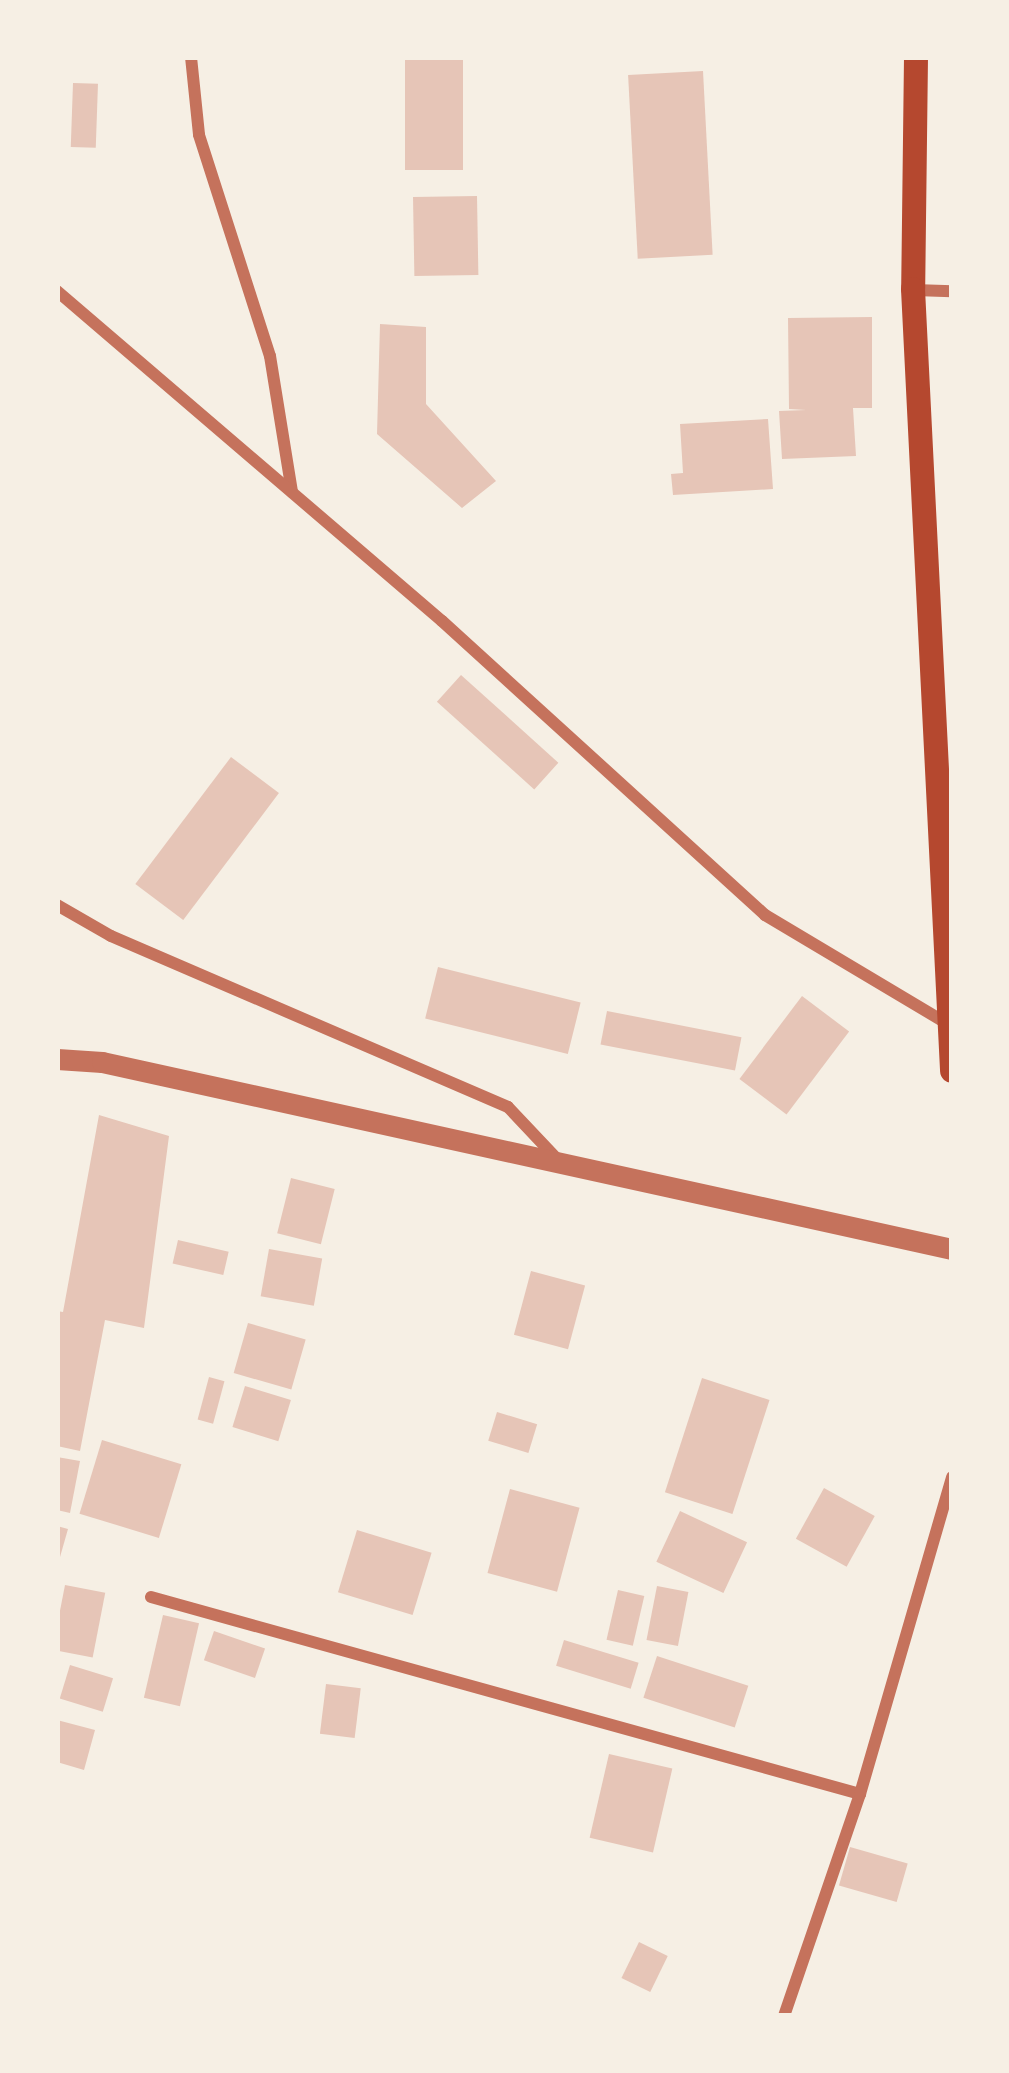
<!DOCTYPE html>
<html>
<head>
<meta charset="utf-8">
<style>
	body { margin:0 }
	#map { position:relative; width:1009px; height:2073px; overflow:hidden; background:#f6efe4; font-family:"Archivo Narrow",sans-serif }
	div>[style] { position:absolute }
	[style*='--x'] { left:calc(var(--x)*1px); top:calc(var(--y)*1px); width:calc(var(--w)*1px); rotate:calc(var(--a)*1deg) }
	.building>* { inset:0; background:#e6c5b7; transform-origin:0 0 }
	.minor>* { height:12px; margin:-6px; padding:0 6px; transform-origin:6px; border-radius:6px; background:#c5725c }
	.tertiary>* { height:21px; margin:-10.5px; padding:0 10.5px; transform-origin:10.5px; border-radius:10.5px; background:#c5725c }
	.secondary>* { height:24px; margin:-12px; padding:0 12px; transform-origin:12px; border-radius:12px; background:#b5482f }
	span { translate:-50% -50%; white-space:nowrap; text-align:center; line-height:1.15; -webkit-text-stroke:12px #f6efe4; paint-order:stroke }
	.frame { position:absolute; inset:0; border:60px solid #f6efe4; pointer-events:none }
</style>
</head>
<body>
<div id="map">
	<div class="building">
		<i style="left:405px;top:57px;width:58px;height:113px"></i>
		<i style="left:703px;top:71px;width:184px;height:75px;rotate:87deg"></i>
		<i style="left:73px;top:83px;width:25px;height:64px;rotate:2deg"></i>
		<i style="left:477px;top:196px;width:79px;height:64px;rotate:89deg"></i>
		<i style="clip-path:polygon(872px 317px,872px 408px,853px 408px,856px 456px,782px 459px,779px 411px,806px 410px,789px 409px,788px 318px)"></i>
		<i style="clip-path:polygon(380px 324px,426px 327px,426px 404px,496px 481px,462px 508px,377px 434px)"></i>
		<i style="clip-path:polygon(768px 419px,773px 489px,673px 495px,671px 474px,683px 473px,680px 424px)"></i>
		<i style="left:461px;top:675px;width:131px;height:36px;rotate:42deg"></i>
		<i style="left:231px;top:757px;width:60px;height:159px;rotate:37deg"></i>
		<i style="left:438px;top:967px;width:147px;height:53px;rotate:14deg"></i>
		<i style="left:802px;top:996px;width:59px;height:104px;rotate:37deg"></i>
		<i style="left:607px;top:1011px;width:137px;height:34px;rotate:11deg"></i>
		<i style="clip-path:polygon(99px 1115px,169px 1136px,144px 1328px,105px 1320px,80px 1451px,57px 1446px,57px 1311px,63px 1312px)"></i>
		<i style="left:291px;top:1178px;width:45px;height:57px;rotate:14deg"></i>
		<i style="left:178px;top:1240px;width:52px;height:24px;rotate:13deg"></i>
		<i style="left:269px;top:1249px;width:54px;height:48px;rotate:10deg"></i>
		<i style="left:531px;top:1271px;width:56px;height:66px;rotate:15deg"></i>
		<i style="left:248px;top:1323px;width:60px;height:52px;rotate:16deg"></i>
		<i style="left:209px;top:1377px;width:16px;height:44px;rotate:15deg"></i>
		<i style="left:702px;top:1378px;width:71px;height:120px;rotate:18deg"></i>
		<i style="left:245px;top:1386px;width:48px;height:43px;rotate:17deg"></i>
		<i style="left:497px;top:1412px;width:42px;height:30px;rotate:17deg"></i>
		<i style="left:102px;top:1440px;width:83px;height:77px;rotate:17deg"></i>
		<i style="clip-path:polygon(57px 1457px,80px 1461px,70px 1513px,57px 1510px)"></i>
		<i style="left:824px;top:1488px;width:58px;height:58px;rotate:29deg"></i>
		<i style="left:510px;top:1489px;width:72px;height:87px;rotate:15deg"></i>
		<i style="left:680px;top:1511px;width:74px;height:56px;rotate:25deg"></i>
		<i style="clip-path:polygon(57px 1526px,68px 1529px,58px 1564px,57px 1564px)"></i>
		<i style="left:357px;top:1530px;width:78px;height:65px;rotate:17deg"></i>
		<i style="left:65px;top:1585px;width:41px;height:66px;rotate:11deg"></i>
		<i style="left:657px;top:1586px;width:32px;height:55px;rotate:11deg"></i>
		<i style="left:618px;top:1590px;width:27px;height:51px;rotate:13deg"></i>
		<i style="left:163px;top:1615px;width:37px;height:85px;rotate:13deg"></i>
		<i style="left:214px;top:1631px;width:54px;height:31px;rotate:19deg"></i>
		<i style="left:564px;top:1640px;width:78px;height:27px;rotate:17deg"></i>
		<i style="left:657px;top:1656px;width:96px;height:44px;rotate:18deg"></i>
		<i style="left:70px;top:1665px;width:45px;height:35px;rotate:17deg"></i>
		<i style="left:326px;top:1684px;width:35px;height:50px;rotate:7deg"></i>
		<i style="clip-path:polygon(57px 1720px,95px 1730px,84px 1770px,57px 1762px)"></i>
		<i style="left:609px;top:1754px;width:65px;height:86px;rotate:13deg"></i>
		<i style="left:850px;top:1847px;width:60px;height:40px;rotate:16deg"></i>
		<i style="left:639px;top:1942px;width:32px;height:40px;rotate:26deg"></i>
	</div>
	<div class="minor">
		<i style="--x:191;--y:57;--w:78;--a:84.1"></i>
		<i style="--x:199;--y:135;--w:232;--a:72.2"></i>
		<i style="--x:270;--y:356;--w:138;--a:80.8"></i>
		<i style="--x:914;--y:290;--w:38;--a:2"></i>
		<i style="--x:57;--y:291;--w:507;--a:40.6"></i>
		<i style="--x:442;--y:621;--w:437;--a:42.3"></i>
		<i style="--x:765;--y:915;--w:213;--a:30.8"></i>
		<i style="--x:57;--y:905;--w:62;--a:29.9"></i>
		<i style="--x:111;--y:936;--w:432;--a:23.3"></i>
		<i style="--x:508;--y:1107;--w:71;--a:46.7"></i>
		<i style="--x:151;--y:1597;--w:736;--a:15.53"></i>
		<i style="--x:784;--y:2016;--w:235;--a:-71.1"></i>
		<i style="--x:860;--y:1794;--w:330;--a:-73.8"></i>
	</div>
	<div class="tertiary">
		<i style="--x:57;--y:1059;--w:45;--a:3.8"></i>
		<i style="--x:102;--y:1062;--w:870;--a:12.41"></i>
	</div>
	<div class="secondary">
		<i style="--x:916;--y:57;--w:232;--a:90.7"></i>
		<i style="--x:913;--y:289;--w:783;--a:87.14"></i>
	</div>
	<div class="frame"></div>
</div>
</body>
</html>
